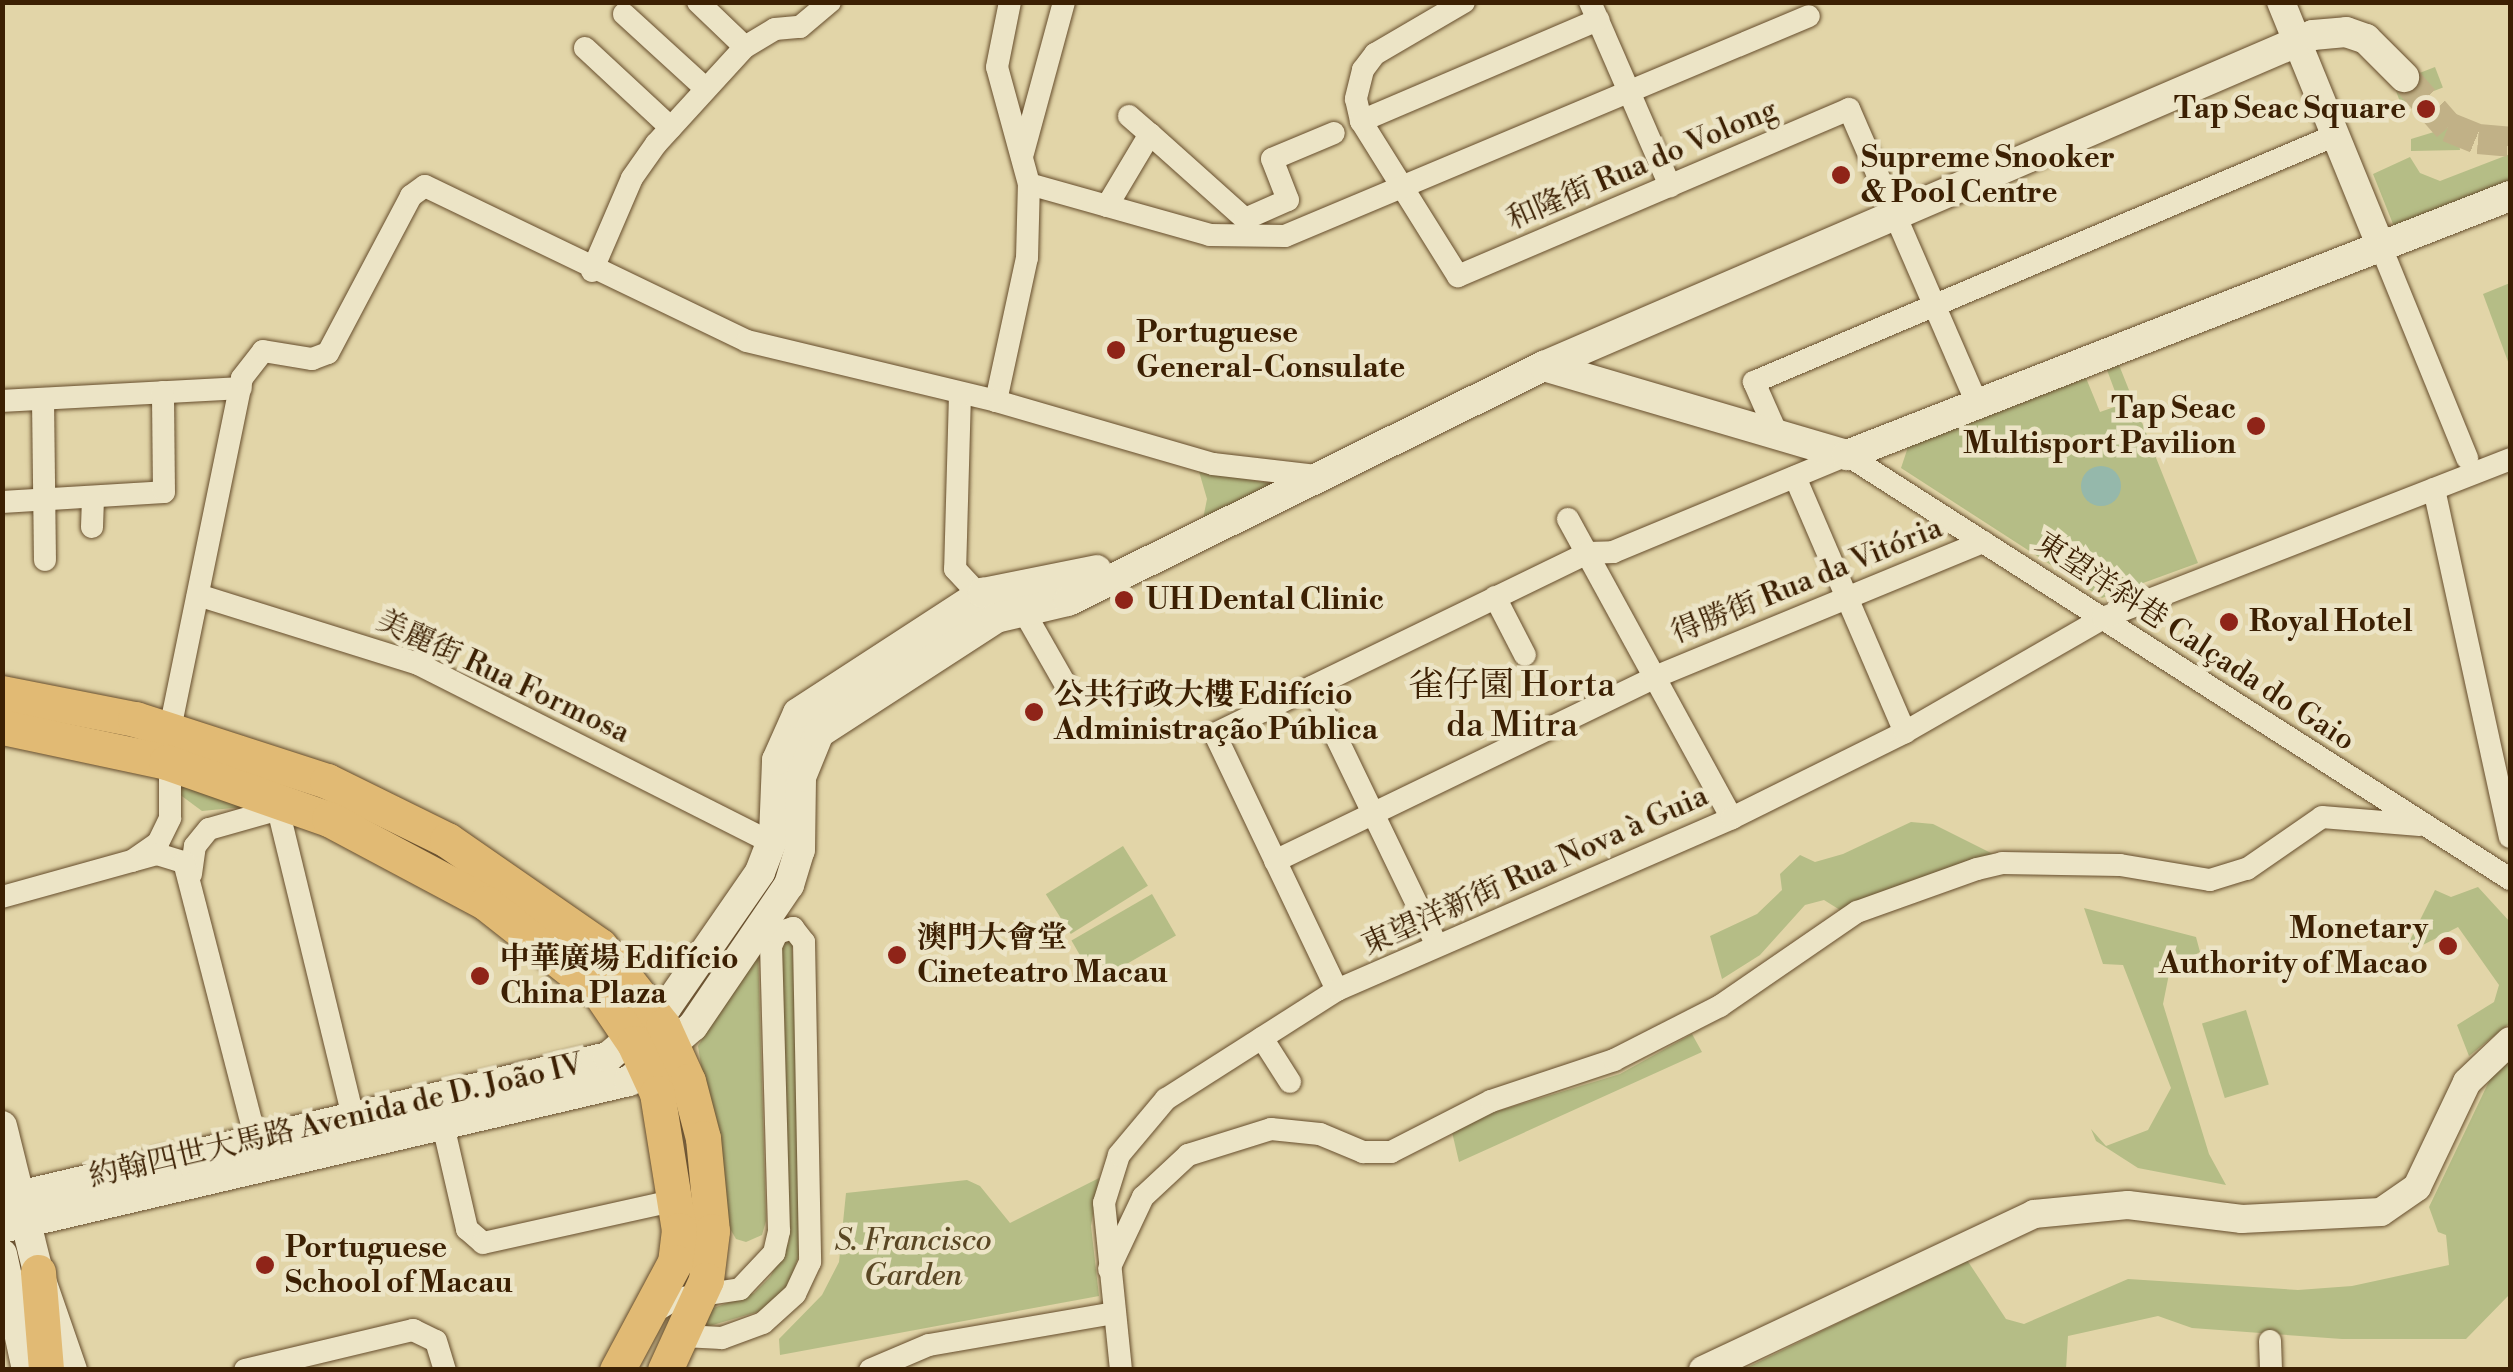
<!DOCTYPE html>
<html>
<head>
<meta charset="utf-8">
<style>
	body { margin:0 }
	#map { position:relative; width:2513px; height:1372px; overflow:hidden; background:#e2d5a8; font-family:"Libre Bodoni","Noto Serif SC",serif }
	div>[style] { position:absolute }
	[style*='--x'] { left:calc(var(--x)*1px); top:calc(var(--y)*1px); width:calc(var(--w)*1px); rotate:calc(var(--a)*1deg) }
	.green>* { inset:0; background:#b5bd86; transform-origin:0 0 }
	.water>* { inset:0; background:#95b8ab }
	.round { border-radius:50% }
	.secondary-tunnel>* { height:30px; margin-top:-15px; transform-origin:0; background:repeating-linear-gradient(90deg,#c1b187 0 30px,transparent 0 45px) }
	.roads { filter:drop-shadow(0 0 2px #664d2c) drop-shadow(0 0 2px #664d2c) }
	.minor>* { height:22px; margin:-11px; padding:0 11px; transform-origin:11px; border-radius:11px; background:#ece4c6 }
	.tertiary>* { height:28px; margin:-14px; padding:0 14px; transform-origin:14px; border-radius:14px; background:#ece4c6 }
	.secondary>* { height:30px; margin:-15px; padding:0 15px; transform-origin:15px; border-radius:15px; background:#ece4c6 }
	.primary>* { height:35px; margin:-17.5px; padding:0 17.5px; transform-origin:17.5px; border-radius:17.5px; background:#e1ba74 }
	.dots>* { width:28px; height:28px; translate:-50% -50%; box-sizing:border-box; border:5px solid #ece4c6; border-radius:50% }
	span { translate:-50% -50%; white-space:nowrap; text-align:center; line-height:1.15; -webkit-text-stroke:9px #ece4c6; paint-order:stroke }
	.poi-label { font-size:30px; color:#3c2003; font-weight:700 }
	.right { translate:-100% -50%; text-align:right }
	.left { translate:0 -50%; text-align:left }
	.street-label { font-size:30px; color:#3c2003 }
	.park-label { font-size:30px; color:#5a4724; font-style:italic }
	.quarter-label { font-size:35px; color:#3c2003 }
	.frame { position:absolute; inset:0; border:5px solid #3c2003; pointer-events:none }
</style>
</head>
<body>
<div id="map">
	<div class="green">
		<i style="left:2435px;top:67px;width:22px;height:45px;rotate:69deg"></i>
		<i style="clip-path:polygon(2457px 125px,2460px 150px,2411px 151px,2411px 139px)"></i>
		<i style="clip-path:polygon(2510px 154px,2510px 190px,2397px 234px,2373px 174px,2410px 157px,2420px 173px,2440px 181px)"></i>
		<i style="clip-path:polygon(2510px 283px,2510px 367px,2483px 294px)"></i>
		<i style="clip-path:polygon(2119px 365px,2198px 563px,2102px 598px,1901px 468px,1908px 447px,2086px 378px,2100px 412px,2120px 405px,2107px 370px)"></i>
		<i style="clip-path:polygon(1198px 468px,1232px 477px,1281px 485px,1203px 519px,1207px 499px)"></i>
		<i style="clip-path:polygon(172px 776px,265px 805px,202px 811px,179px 794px)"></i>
		<i style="clip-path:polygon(1911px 822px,1933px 824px,1995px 855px,1840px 910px,1824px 900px,1805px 905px,1760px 955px,1722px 979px,1710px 936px,1757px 914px,1782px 890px,1780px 874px,1800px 855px,1815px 862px,1843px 854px)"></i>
		<i style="left:1123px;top:846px;width:47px;height:91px;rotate:58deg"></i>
		<i style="clip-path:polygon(2478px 887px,2510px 922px,2510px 1023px,2469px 1056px,2457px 1025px,2494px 1002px,2499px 985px,2458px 927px,2413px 950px,2408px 944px,2435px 890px,2451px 897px)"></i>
		<i style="left:1152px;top:894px;width:48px;height:93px;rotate:60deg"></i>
		<i style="clip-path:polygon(2084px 908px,2196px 937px,2200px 952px,2170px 969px,2163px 1004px,2209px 1154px,2226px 1185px,2138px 1168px,2096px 1141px,2091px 1129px,2106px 1146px,2148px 1130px,2171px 1088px,2123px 965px,2103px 964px)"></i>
		<i style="clip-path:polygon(786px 938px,792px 944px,803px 1243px,789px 1284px,764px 1310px,706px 1327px,711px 1309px,754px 1293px,770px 1277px,789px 1242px,781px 946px)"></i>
		<i style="clip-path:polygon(758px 949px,766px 1221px,762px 1235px,746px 1242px,736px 1239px,725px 1220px,698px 1046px)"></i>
		<i style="left:2246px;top:1010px;width:78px;height:46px;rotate:73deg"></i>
		<i style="clip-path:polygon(1692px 1034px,1702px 1052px,1459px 1162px,1452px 1132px,1482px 1116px,1620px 1074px)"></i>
		<i style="clip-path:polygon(2510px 1056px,2510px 1294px,2466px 1339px,2342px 1339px,2192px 1328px,2158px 1316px,2068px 1336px,2066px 1369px,1742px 1370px,1967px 1260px,2006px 1319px,2024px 1324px,2128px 1279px,2298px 1290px,2352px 1286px,2449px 1265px,2446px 1235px,2438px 1232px,2429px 1207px,2493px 1073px)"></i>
		<i style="clip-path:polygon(1099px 1178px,1091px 1226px,1099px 1296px,780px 1355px,779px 1339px,822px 1295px,839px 1262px,846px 1193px,967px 1180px,980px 1186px,1010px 1223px)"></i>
	</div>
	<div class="water">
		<i class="round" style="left:2081px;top:466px;width:40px;height:40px"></i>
	</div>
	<div class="secondary-tunnel">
		<i style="--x:2404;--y:77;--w:67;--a:48.7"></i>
		<i style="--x:2448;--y:127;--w:32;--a:22"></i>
		<i style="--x:2478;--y:139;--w:32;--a:5"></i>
	</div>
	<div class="roads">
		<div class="minor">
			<i style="--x:698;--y:2;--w:65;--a:43.8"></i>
			<i style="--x:1464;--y:2;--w:103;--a:149.7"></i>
			<i style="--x:1375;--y:54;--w:20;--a:127"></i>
			<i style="--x:1363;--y:70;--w:30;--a:104"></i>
			<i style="--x:1356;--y:99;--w:23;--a:77"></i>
			<i style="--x:1361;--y:121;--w:183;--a:58"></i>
			<i style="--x:1458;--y:276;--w:425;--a:-23.1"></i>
			<i style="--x:1849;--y:109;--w:322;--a:66.5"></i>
			<i style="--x:1590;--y:2;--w:201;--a:66.5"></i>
			<i style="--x:624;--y:14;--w:111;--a:42.4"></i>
			<i style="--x:585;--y:48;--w:117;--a:42.9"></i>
			<i style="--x:1129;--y:116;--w:28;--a:41"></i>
			<i style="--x:1361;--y:121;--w:258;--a:-23.1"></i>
			<i style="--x:1023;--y:153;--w:156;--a:-74.8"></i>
			<i style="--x:1029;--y:184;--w:188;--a:15.7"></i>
			<i style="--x:1210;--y:235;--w:75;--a:0.8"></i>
			<i style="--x:1285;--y:236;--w:568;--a:-22.77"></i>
			<i style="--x:1107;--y:206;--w:84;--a:-59.2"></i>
			<i style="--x:1150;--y:134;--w:127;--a:41.8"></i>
			<i style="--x:1245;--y:219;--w:47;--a:-23.8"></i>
			<i style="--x:1288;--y:200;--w:44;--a:-111.3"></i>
			<i style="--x:1272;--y:159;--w:67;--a:-22.8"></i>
			<i style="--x:2381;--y:247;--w:228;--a:67.8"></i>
			<i style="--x:592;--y:271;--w:101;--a:-66.7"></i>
			<i style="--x:632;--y:178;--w:42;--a:-54.8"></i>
			<i style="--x:656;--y:144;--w:132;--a:-47.5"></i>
			<i style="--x:745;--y:47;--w:35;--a:-31"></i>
			<i style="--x:775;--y:29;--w:25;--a:-5"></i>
			<i style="--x:800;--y:27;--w:39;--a:-40"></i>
			<i style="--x:960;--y:394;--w:175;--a:91.6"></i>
			<i style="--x:955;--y:569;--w:35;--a:47"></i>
			<i style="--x:43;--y:399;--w:161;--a:89.3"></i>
			<i style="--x:2;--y:401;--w:239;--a:-3.1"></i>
			<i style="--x:996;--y:401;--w:146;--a:-77.8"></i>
			<i style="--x:1027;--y:258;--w:74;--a:-88.5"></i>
			<i style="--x:1029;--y:184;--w:121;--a:-105.3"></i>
			<i style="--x:997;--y:67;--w:66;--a:-78.7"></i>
			<i style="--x:1777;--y:434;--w:57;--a:-113.9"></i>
			<i style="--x:1754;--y:382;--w:632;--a:-23"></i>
			<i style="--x:1795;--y:477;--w:278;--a:66.7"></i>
			<i style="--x:2434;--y:489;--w:356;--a:77.7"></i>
			<i style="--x:2;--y:502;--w:162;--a:-3.5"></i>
			<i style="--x:164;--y:492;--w:100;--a:-90.6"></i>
			<i style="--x:1568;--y:519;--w:341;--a:61.3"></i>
			<i style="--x:92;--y:527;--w:28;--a:-88"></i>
			<i style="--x:198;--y:595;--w:231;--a:17.4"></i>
			<i style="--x:418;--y:664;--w:397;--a:26.8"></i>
			<i style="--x:1495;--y:597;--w:65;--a:62.7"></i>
			<i style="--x:1023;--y:610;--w:83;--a:60.3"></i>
			<i style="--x:1312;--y:687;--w:284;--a:64.2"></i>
			<i style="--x:278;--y:809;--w:317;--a:76.3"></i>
			<i style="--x:132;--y:861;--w:32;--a:-35"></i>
			<i style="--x:158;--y:843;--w:28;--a:-64"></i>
			<i style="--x:170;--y:818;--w:89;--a:-90"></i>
			<i style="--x:170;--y:729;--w:358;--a:-78.4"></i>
			<i style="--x:242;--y:378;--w:34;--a:-52"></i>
			<i style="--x:263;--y:351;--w:50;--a:9.3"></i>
			<i style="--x:312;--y:359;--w:17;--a:-21"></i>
			<i style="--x:328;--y:353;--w:178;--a:-62.1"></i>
			<i style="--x:411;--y:196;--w:17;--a:-36"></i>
			<i style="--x:425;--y:186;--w:357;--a:25.7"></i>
			<i style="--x:747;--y:341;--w:256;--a:13.5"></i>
			<i style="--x:996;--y:401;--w:226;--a:16.2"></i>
			<i style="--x:1213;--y:464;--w:104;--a:6.6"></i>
			<i style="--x:1275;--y:861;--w:422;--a:-25.8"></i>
			<i style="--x:1655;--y:677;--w:355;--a:-22.4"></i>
			<i style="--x:191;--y:874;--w:28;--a:-82"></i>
			<i style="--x:195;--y:846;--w:22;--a:-51"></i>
			<i style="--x:209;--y:829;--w:80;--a:-15.9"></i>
			<i style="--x:2;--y:897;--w:161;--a:-15.5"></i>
			<i style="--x:157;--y:854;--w:28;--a:17"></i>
			<i style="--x:184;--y:862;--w:287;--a:75.5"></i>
			<i style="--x:1337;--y:990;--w:284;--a:-115.5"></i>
			<i style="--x:1215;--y:734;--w:415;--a:-25.9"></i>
			<i style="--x:1588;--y:553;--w:25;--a:-2"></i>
			<i style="--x:1613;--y:552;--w:253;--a:-22.5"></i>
			<i style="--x:1847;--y:455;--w:787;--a:32.6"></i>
			<i style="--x:1262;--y:1038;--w:52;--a:57.5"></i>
			<i style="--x:443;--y:1125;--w:107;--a:77"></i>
			<i style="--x:467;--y:1229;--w:21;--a:41"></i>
			<i style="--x:483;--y:1243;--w:199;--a:-12.5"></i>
			<i style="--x:1109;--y:1269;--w:80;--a:-64.7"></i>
			<i style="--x:1143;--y:1197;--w:62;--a:-43"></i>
			<i style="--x:1188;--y:1155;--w:87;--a:-17.4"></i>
			<i style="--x:1271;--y:1129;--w:49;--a:5.8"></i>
			<i style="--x:1320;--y:1134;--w:47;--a:22.7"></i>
			<i style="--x:1363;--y:1152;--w:28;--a:0"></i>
			<i style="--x:1391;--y:1152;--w:112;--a:-27"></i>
			<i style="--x:1491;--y:1101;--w:130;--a:-18.4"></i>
			<i style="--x:1614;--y:1060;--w:119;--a:-27"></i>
			<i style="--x:1720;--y:1006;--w:166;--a:-34.5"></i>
			<i style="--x:1857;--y:912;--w:127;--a:-19.7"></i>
			<i style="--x:1977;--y:869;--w:26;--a:-13"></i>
			<i style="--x:2002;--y:863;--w:118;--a:1"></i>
			<i style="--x:2120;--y:865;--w:91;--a:9.5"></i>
			<i style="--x:2210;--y:880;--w:39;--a:-17"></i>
			<i style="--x:2247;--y:869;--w:91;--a:-34.7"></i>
			<i style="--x:2322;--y:817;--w:98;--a:4.7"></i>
			<i style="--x:651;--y:1314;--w:28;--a:-32"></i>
			<i style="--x:675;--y:1299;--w:66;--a:-8.7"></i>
			<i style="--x:740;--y:1289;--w:50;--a:-46.6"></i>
			<i style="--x:774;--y:1253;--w:23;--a:-77"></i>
			<i style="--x:779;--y:1231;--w:285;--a:-91.6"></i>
			<i style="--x:771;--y:946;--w:14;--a:-65"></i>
			<i style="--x:777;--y:933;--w:17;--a:-17"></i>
			<i style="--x:793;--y:928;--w:18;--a:52"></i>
			<i style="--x:804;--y:942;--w:320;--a:88.9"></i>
			<i style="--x:810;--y:1262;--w:35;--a:115"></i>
			<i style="--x:795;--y:1294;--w:43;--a:137.8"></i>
			<i style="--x:763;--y:1323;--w:44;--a:159.9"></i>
			<i style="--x:722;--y:1338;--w:39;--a:-177"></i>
			<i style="--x:2270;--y:1341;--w:29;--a:88"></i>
			<i style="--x:245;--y:1370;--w:173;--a:-13.4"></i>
			<i style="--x:413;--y:1330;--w:25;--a:26"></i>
			<i style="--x:436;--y:1341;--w:30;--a:73"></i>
			<i style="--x:870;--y:1370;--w:64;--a:-23"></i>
			<i style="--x:929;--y:1345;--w:188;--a:-9.8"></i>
			<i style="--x:1121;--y:1370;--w:168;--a:-95.8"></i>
			<i style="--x:1104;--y:1203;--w:50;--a:-72.6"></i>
			<i style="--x:1119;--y:1155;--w:73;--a:-50"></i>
			<i style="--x:1166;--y:1099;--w:203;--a:-32.5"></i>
			<i style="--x:1337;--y:990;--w:431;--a:-23.5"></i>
			<i style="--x:1732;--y:818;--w:193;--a:-26.4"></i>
			<i style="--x:1905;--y:732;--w:228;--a:-29.9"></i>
			<i style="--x:2103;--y:618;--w:437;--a:-21.3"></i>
		</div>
		<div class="tertiary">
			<i style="--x:2281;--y:2;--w:265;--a:67.8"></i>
			<i style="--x:1703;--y:1370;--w:366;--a:-25.2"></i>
			<i style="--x:2034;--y:1214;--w:94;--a:-5.5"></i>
			<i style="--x:2128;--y:1205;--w:115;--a:7"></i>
			<i style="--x:2242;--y:1219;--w:139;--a:-2.9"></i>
			<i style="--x:2381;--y:1212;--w:44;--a:-34.8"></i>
			<i style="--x:2417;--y:1187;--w:116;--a:-64.5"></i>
			<i style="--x:2467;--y:1082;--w:59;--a:-43.6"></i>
		</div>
		<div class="secondary">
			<i style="--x:1544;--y:366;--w:316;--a:16.4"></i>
			<i style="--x:1847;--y:455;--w:712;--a:-21.34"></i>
			<i style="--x:2;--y:1126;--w:150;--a:76.1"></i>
			<i style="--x:38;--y:1272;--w:104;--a:70.9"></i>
			<i style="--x:2;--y:1200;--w:623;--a:-13.28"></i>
			<i style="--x:608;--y:1057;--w:76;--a:-40.2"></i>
			<i style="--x:666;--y:1008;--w:165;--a:-55.3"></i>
			<i style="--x:760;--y:872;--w:39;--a:-69"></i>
			<i style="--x:774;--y:836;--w:76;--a:-87.7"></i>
			<i style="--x:777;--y:760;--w:51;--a:-65.9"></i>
			<i style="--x:798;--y:713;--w:221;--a:-33"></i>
			<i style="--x:983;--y:593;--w:116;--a:-11.4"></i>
			<i style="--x:2;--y:1228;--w:644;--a:-13.19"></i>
			<i style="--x:629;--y:1081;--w:84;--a:-40.7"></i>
			<i style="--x:693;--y:1026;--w:171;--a:-55.8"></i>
			<i style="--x:789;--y:885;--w:37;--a:-73"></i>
			<i style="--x:800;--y:850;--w:73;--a:-89.2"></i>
			<i style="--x:801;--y:777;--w:48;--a:-67.8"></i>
			<i style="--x:819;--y:733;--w:211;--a:-33"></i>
			<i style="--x:996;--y:618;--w:74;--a:-13.3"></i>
			<i style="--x:1068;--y:601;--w:531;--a:-26.28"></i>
			<i style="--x:1544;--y:366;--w:837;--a:-23.29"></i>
			<i style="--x:2313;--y:35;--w:33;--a:-5"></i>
			<i style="--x:2346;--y:32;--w:21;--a:19"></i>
			<i style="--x:2366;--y:39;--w:54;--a:45"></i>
			<i style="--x:2;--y:1254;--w:119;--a:77.8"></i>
		</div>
		<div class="primary">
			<i style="--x:2;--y:693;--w:136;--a:11.1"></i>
			<i style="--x:135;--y:719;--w:202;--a:17.9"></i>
			<i style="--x:327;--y:781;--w:134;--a:26.2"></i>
			<i style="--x:447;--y:840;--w:186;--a:34.7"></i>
			<i style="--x:600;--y:946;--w:102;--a:51.8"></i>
			<i style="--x:663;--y:1026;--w:60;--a:65.6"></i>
			<i style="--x:688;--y:1081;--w:59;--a:75.3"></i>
			<i style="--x:703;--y:1138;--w:93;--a:84.5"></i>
			<i style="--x:712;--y:1231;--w:49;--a:97"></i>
			<i style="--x:706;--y:1280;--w:99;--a:114.5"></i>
			<i style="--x:2;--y:727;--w:168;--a:12"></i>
			<i style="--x:166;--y:762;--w:173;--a:19.3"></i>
			<i style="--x:329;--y:819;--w:178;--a:28.1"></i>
			<i style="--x:486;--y:903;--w:145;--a:38.3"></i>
			<i style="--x:600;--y:993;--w:60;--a:55.8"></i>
			<i style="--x:634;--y:1043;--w:55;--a:65.3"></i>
			<i style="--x:657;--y:1093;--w:139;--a:80.9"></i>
			<i style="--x:679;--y:1230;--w:32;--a:97"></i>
			<i style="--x:675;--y:1262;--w:123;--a:118.2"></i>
			<i style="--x:38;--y:1272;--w:98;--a:85.3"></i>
		</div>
	</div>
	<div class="dots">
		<i style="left:2426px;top:109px;background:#8f2418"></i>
		<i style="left:1841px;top:175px;background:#8f2418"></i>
		<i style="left:1116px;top:350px;background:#8f2418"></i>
		<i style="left:2256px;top:426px;background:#8f2418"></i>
		<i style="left:1124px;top:600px;background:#8f2418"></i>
		<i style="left:2229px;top:622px;background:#8f2418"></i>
		<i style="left:1034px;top:712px;background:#8f2418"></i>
		<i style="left:2448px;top:946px;background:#8f2418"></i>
		<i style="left:897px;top:955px;background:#8f2418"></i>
		<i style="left:480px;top:976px;background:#8f2418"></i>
		<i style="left:265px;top:1265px;background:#8f2418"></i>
	</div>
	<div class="poi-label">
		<span class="right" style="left:2406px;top:109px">Tap Seac Square</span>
		<span class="left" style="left:1861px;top:175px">Supreme Snooker<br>&amp; Pool Centre</span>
		<span class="left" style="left:1136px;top:350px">Portuguese<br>General-Consulate</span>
		<span class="right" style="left:2236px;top:426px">Tap Seac<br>Multisport Pavilion</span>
		<span class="left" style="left:1146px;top:600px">UH Dental Clinic</span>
		<span class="left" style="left:2249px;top:622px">Royal Hotel</span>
		<span class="left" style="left:1054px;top:712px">公共行政大樓 Edifício<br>Administração Pública</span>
		<span class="right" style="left:2428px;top:946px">Monetary<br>Authority of Macao</span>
		<span class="left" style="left:917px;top:955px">澳門大會堂<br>Cineteatro Macau</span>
		<span class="left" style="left:500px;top:976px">中華廣場 Edifício<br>China Plaza</span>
		<span class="left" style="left:285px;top:1265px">Portuguese<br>School of Macau</span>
	</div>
	<div class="street-label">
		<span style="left:1642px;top:165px;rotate:-23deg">和隆街 Rua do Volong</span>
		<span style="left:1807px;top:581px;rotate:-22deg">得勝街 Rua da Vitória</span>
		<span style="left:2195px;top:642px;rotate:33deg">東望洋斜巷 Calçada do Gaio</span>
		<span style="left:503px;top:677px;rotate:25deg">美麗街 Rua Formosa</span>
		<span style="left:1535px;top:871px;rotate:-24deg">東望洋新街 Rua Nova à Guia</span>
		<span style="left:336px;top:1121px;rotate:-13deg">約翰四世大馬路 Avenida de D. João IV</span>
	</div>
	<div class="park-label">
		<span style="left:913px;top:1258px">S. Francisco<br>Garden</span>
	</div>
	<div class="quarter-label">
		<span style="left:1512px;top:706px">雀仔園 Horta<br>da Mitra</span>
	</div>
	<div class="frame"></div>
</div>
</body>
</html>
